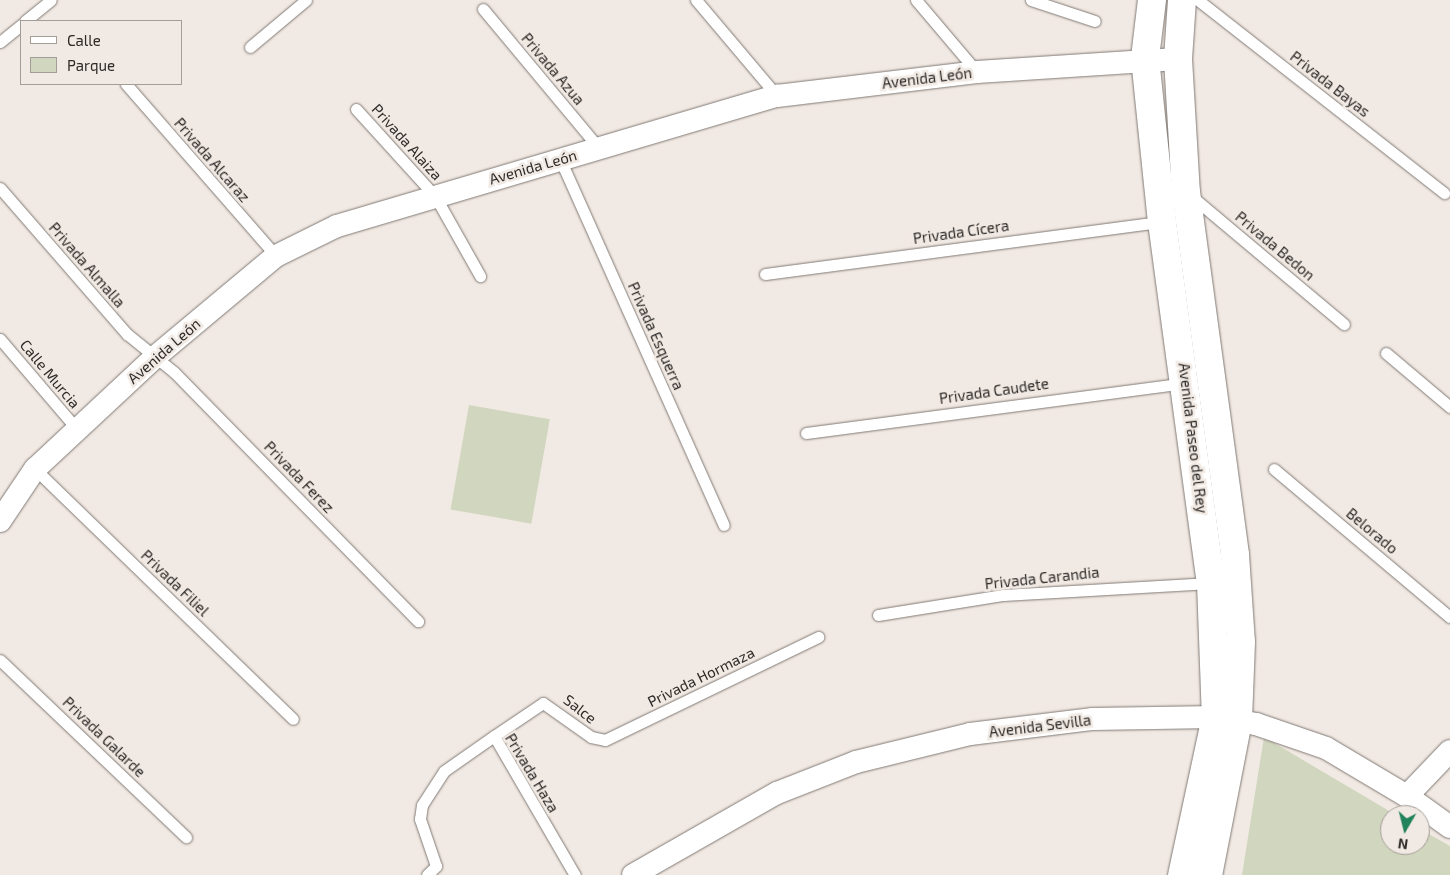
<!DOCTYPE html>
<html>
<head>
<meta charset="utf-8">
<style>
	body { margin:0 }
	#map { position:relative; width:1450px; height:875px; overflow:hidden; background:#f1e9e3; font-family:"Exo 2",sans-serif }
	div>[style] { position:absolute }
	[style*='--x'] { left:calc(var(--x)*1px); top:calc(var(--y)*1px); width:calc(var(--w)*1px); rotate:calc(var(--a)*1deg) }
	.green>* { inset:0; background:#d1d6be; transform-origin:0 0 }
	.roads { filter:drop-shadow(0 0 1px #807974) drop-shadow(0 0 1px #807974) }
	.service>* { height:11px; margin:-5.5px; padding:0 5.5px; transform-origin:5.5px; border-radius:5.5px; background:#fff }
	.minor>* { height:22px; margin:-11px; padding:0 11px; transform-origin:11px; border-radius:11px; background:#fff }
	.tertiary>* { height:28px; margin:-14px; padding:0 14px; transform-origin:14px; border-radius:14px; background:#fff }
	span { translate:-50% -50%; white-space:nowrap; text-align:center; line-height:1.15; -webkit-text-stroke:5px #f1e9e3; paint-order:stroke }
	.street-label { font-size:15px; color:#2d2a28 }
	.legend { position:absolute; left:20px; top:20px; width:162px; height:65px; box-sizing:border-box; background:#f1e9e3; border:1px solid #a39d98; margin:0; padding:6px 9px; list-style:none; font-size:15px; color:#2d2a28 }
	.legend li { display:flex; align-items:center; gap:10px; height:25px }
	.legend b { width:25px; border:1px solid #a39d98 }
	.north { position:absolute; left:1380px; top:805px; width:50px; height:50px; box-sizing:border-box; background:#f1e9e3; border:1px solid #a39d98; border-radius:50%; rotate:188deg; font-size:14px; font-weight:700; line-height:20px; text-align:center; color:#2d2a28 }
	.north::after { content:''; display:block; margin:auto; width:18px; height:22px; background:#21835c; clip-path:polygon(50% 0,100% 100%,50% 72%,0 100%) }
</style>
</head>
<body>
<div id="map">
	<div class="green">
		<i style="left:469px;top:405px;width:82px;height:106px;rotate:10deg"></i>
		<i style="clip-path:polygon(1264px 737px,1396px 815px,1390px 815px,1390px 845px,1420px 845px,1420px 829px,1450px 846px,1450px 875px,1242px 875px)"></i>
	</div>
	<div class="roads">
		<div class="service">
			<i style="--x:696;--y:0;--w:126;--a:49.8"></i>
			<i style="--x:916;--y:0;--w:94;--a:49.7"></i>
			<i style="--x:1031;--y:0;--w:67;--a:18.2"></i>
			<i style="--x:1198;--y:0;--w:313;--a:38.1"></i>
			<i style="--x:483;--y:9;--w:181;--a:50.2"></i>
			<i style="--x:25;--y:21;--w:33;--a:-39"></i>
			<i style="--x:0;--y:42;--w:27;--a:-39"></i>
			<i style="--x:250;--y:47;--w:73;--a:-40"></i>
			<i style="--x:126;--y:84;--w:228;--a:48.9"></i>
			<i style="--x:356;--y:109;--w:118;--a:47.8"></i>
			<i style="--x:435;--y:196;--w:92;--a:60.6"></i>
			<i style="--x:560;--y:159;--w:401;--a:65.9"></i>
			<i style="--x:0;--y:188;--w:194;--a:49"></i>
			<i style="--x:127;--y:334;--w:60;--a:39"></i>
			<i style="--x:174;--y:372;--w:349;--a:45.6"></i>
			<i style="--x:1190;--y:195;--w:201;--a:40"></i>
			<i style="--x:765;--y:274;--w:400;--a:-7.5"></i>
			<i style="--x:0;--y:339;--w:118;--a:49.5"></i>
			<i style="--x:1386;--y:353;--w:84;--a:40.2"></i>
			<i style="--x:806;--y:433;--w:382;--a:-7.5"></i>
			<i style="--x:35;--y:469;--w:359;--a:44.1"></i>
			<i style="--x:1274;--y:469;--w:230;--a:40.1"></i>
			<i style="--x:878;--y:615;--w:127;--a:-9.1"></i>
			<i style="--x:1003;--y:595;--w:208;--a:-3.3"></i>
			<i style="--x:0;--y:660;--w:257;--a:43.6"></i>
			<i style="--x:494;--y:736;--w:59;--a:-34"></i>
			<i style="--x:543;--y:703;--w:59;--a:35.3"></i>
			<i style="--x:591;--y:737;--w:14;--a:12"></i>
			<i style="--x:605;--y:740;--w:237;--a:-25.8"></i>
			<i style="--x:427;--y:875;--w:13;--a:-45"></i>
			<i style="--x:436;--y:866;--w:50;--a:-108.8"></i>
			<i style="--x:420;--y:819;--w:14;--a:-82"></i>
			<i style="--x:422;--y:805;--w:40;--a:-57.1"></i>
			<i style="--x:444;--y:771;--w:61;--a:-35"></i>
			<i style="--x:494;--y:736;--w:161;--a:59.8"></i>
		</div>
		<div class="minor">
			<i style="--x:0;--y:521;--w:63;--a:-56.1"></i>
			<i style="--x:35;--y:469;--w:164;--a:-43"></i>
			<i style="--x:155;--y:357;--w:158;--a:-39.9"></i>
			<i style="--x:276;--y:256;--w:68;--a:-26.2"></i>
			<i style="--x:337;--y:226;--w:459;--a:-16.5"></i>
			<i style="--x:777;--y:96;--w:201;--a:-6.8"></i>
			<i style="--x:977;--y:72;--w:201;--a:-3.7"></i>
			<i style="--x:1407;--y:796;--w:62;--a:-46.3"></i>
			<i style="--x:633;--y:875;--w:166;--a:-29.7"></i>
			<i style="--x:777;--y:793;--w:85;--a:-21.4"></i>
			<i style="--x:856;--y:762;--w:117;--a:-13.8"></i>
			<i style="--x:970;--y:734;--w:124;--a:-7"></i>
			<i style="--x:1093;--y:719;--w:123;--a:-0.9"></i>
			<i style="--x:1216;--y:717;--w:41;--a:9.9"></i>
			<i style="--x:1256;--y:724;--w:74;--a:18.9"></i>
			<i style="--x:1326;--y:748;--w:94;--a:30.7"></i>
			<i style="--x:1407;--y:796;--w:53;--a:35.8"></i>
		</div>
		<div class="tertiary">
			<i style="--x:1152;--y:0;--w:58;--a:96.9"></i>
			<i style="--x:1145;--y:58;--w:165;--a:84.1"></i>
			<i style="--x:1162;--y:222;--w:364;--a:82.3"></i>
			<i style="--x:1211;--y:583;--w:134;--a:87.9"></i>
			<i style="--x:1216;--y:717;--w:162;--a:102.1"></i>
			<i style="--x:1182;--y:0;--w:59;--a:93.9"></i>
			<i style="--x:1178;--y:59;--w:133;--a:86.6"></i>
			<i style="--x:1186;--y:192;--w:366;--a:82.3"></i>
			<i style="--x:1235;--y:555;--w:87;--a:86.1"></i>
			<i style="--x:1241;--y:642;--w:79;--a:92.2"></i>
			<i style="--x:1238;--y:721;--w:157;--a:101"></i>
		</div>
	</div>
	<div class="street-label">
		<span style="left:553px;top:69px;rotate:50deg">Privada Azua</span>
		<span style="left:927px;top:78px;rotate:-7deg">Avenida León</span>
		<span style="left:1330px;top:84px;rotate:38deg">Privada Bayas</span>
		<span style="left:407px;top:142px;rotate:48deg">Privada Alaiza</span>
		<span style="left:212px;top:160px;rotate:49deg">Privada Alcaraz</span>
		<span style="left:533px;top:167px;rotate:-16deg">Avenida León</span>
		<span style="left:961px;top:232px;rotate:-8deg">Privada Cícera</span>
		<span style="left:1275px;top:246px;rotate:40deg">Privada Bedon</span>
		<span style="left:87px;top:265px;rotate:49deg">Privada Almalla</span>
		<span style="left:656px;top:336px;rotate:66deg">Privada Esquerra</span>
		<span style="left:164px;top:351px;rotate:-41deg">Avenida León</span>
		<span style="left:50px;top:374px;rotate:50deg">Calle Murcia</span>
		<span style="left:994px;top:391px;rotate:-8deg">Privada Caudete</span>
		<span style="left:1193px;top:438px;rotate:83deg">Avenida Paseo del Rey</span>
		<span style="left:299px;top:477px;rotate:46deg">Privada Ferez</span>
		<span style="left:1372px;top:531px;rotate:40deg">Belorado</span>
		<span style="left:1042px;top:578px;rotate:-6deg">Privada Carandia</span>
		<span style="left:175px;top:583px;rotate:44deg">Privada Filiel</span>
		<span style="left:701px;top:677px;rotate:-26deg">Privada Hormaza</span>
		<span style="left:580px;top:709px;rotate:38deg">Salce</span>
		<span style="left:1040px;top:726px;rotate:-7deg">Avenida Sevilla</span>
		<span style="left:104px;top:737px;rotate:44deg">Privada Galarde</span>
		<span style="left:532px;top:773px;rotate:59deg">Privada Haza</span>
	</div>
	<ul class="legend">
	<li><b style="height:6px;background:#fff"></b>Calle</li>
	<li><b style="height:14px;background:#d1d6be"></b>Parque</li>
	</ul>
	<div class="north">N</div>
</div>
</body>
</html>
